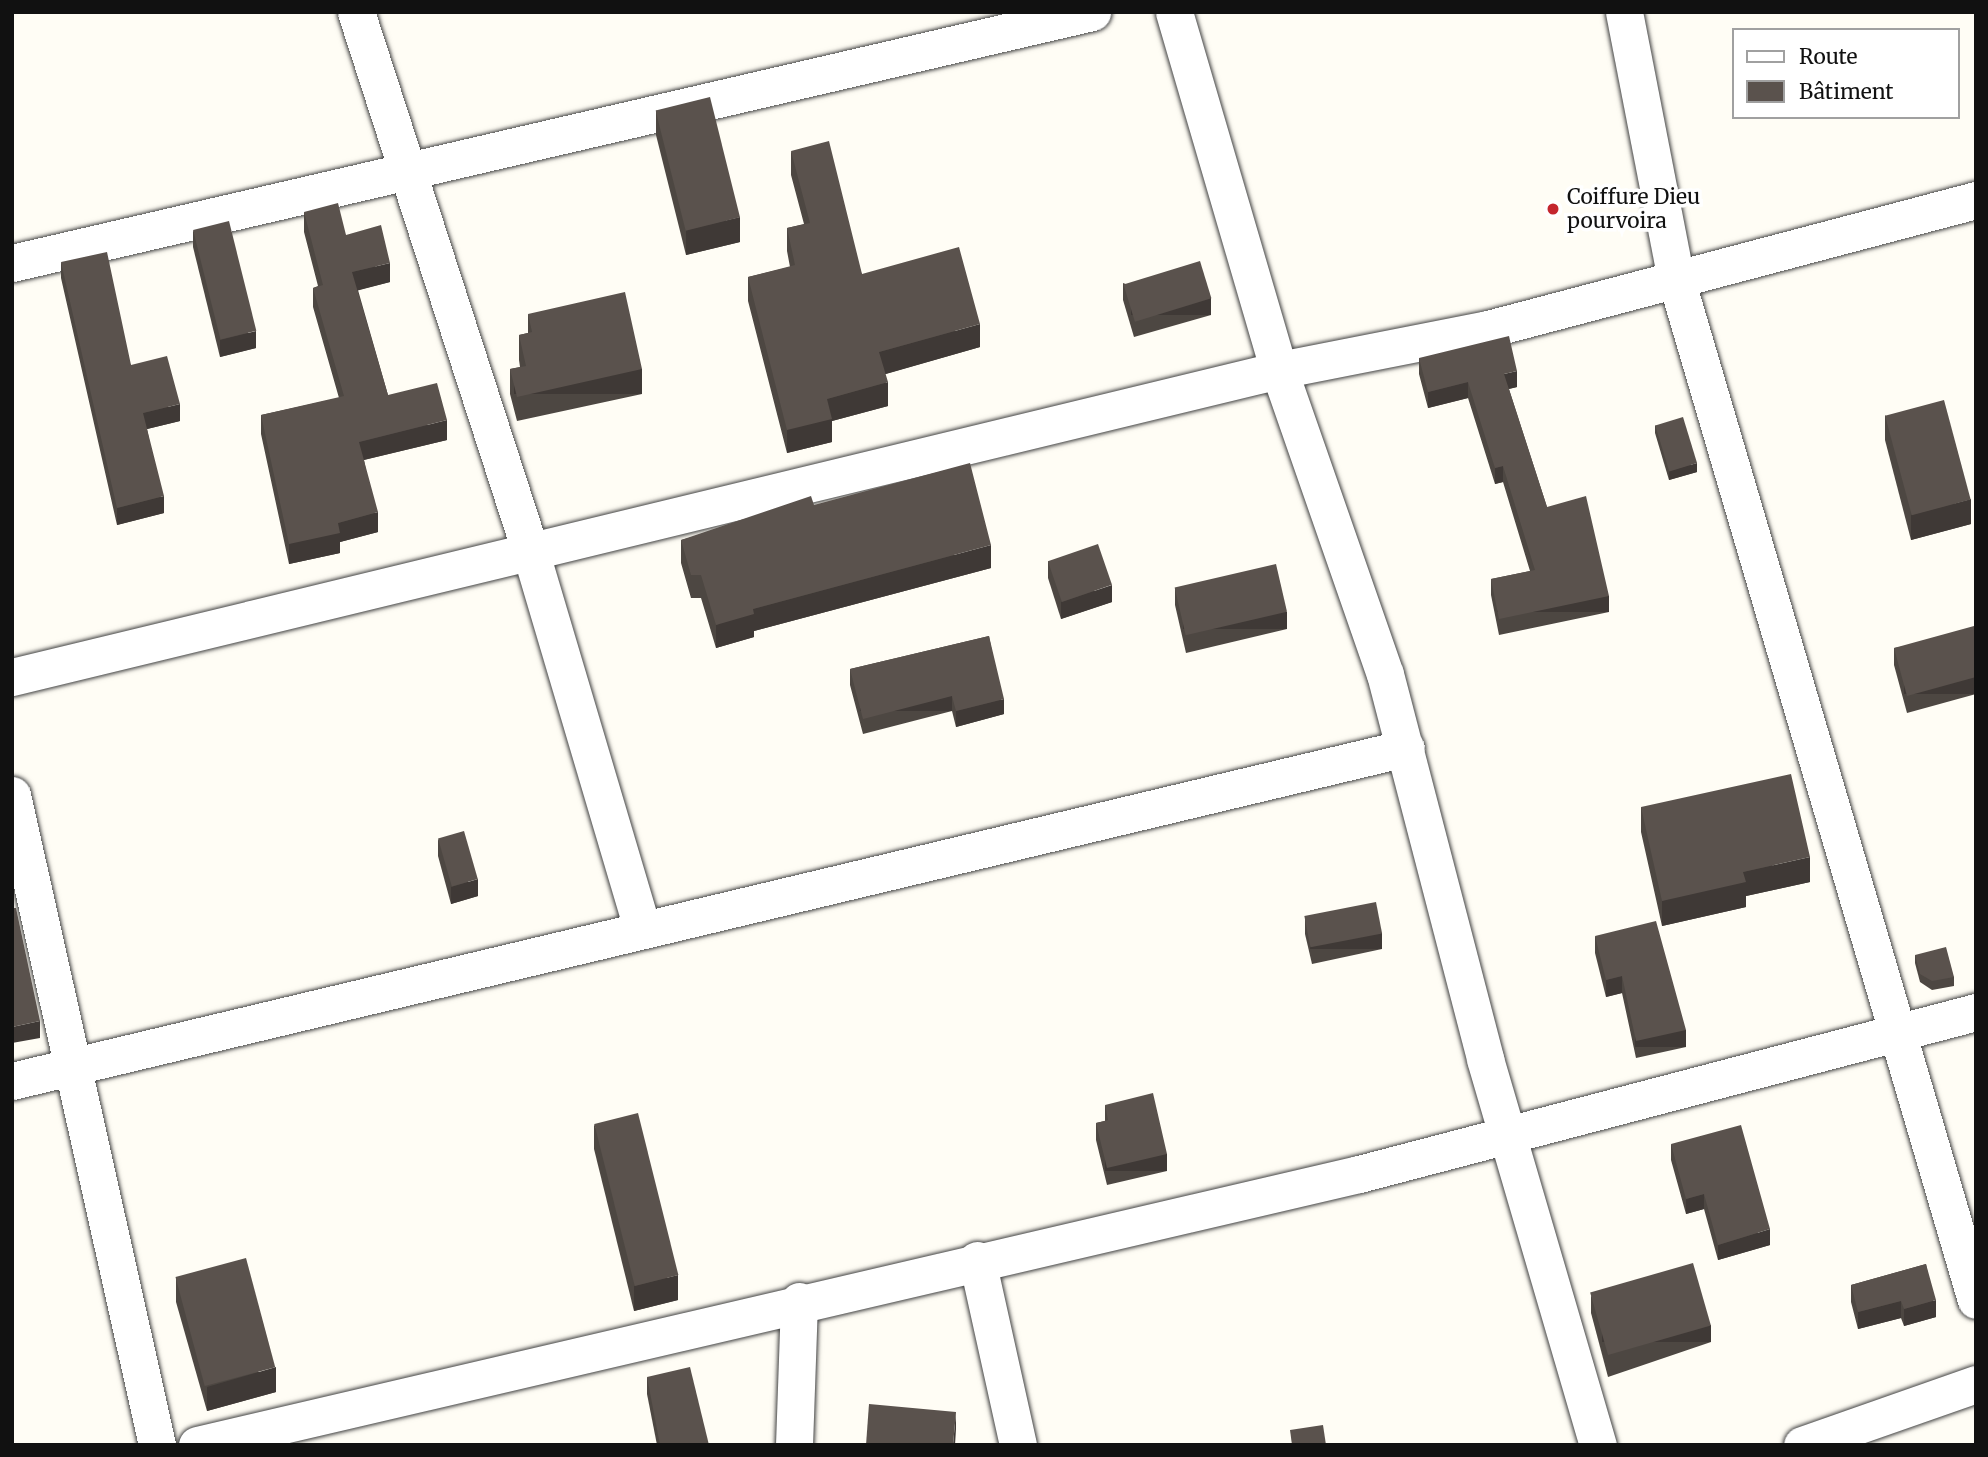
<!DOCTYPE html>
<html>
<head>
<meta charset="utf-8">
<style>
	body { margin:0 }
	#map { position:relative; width:1988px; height:1457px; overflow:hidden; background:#fffdf5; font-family:Merriweather,serif }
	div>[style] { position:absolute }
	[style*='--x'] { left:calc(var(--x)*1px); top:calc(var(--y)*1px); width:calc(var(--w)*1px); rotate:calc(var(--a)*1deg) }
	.roads { filter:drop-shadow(0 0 2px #444) drop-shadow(0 0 2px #444) }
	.minor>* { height:37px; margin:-18.5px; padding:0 18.5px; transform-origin:18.5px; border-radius:18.5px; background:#fff }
	.wall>* { inset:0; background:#4d4742 }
	.shaded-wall>* { inset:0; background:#3f3936; transform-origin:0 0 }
	.building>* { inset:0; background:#5a524d; transform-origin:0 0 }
	.dots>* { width:19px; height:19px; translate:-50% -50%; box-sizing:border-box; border:4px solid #fff; border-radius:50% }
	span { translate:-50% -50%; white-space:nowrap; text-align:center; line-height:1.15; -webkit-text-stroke:7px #fff; paint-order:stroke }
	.poi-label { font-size:21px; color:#111 }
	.left { translate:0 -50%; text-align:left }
	.frame { position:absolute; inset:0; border:14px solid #111; pointer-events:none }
	.legend { position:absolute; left:1732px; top:28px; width:228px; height:91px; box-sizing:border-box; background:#fff; border:2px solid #a0a0a0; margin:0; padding:9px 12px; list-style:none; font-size:21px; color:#111 }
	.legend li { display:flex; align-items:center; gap:14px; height:35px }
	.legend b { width:35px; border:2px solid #a0a0a0 }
</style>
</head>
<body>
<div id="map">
	<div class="roads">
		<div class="minor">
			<i style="--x:356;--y:12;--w:565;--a:72.08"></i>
			<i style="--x:530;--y:550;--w:394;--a:73.5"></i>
			<i style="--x:1174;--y:12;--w:373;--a:73.7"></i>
			<i style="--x:1279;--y:370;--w:322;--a:70.8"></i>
			<i style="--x:1385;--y:674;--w:398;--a:75.4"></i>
			<i style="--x:1485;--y:1059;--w:402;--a:73.7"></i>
			<i style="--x:1624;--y:12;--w:272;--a:79"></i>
			<i style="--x:1676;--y:279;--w:1064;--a:73.63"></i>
			<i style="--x:12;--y:263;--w:1109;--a:-13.08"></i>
			<i style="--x:12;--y:677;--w:1304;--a:-13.62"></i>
			<i style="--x:1279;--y:370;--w:213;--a:-11.1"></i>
			<i style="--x:1488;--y:329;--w:505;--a:-14.81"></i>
			<i style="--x:12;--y:795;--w:666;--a:77.42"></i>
			<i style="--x:12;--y:1081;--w:1433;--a:-13.44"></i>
			<i style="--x:977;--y:1260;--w:189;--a:77.5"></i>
			<i style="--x:197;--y:1445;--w:1193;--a:-13.13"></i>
			<i style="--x:1359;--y:1174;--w:638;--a:-14.71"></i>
			<i style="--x:794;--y:1445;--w:144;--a:-88"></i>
			<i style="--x:1802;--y:1445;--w:184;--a:-19.3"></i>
		</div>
	</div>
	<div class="wall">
		<i style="clip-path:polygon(656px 110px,740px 242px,686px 255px,656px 135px)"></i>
		<i style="clip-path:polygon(791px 151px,862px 274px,980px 347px,885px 374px,888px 406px,832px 421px,832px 442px,787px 453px,748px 301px,748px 277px,790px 267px,787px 251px,787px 228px,804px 224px,791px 175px)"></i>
		<i style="clip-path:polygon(304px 212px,346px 235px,390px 282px,358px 290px,388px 395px,447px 440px,364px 460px,378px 532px,340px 542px,340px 553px,289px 564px,261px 434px,261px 415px,339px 398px,313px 307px,313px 288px,318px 286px,304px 232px)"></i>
		<i style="clip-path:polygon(193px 230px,256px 348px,220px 357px,193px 247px)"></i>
		<i style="clip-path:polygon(61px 262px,131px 365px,180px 421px,147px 429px,164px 513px,117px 525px,61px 278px)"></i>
		<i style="clip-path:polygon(1123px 283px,1211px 315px,1134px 337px,1123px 300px)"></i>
		<i style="clip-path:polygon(528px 314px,642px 394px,517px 421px,510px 394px,510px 369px,520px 367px,519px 360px,519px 335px,528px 333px)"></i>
		<i style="clip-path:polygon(1419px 358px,1517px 387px,1509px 389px,1547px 507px,1609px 612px,1499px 635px,1491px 595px,1491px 579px,1530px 571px,1503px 482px,1495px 484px,1468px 398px,1428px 408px,1419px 374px)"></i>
		<i style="clip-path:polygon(1885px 415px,1971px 524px,1911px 540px,1885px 440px)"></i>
		<i style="clip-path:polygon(1655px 425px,1697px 472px,1669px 480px,1655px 433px)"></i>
		<i style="clip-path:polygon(814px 505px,991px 568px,754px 631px,754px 637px,716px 648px,701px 598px,691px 598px,681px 563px,681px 540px)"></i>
		<i style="clip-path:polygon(1048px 561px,1112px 602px,1061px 619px,1048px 578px)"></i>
		<i style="clip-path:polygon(1175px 588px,1287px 629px,1186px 653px,1175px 605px)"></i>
		<i style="clip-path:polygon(1976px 634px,1976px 694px,1907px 713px,1894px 665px,1894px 648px)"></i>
		<i style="clip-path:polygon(989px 636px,1004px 714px,956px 727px,952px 711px,863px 734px,850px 685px,850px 669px)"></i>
		<i style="clip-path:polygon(1641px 807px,1810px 882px,1746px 896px,1746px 907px,1662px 926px,1641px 832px)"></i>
		<i style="clip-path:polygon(438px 839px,478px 896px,451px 904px,438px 856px)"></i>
		<i style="clip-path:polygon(1305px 917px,1382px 949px,1312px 964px,1305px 934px)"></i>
		<i style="clip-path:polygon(1595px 936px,1686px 1047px,1636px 1058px,1622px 993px,1606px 997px,1595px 953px)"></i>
		<i style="clip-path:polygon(1915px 955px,1954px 977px,1954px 986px,1932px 990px,1920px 982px,1915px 963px)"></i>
		<i style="clip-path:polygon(1105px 1105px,1167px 1171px,1107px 1185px,1096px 1140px,1096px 1123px,1105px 1121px)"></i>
		<i style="clip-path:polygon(594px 1124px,678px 1300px,634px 1311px,594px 1149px)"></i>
		<i style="clip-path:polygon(1671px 1144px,1770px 1245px,1718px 1260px,1704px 1209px,1686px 1214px,1671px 1160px)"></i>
		<i style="clip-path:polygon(1926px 1264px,1936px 1317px,1904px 1326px,1901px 1318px,1858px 1329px,1851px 1302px,1851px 1285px)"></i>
		<i style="clip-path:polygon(176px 1277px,276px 1392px,207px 1411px,176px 1302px)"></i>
		<i style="clip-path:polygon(1591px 1296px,1711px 1342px,1608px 1377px,1591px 1313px)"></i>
		<i style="clip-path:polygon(647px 1377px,709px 1445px,657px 1445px,647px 1394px)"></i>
	</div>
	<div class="shaded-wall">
		<i style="clip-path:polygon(740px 217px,740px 242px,686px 255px,686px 230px)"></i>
		<i style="clip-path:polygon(390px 263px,390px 282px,352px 292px,352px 272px)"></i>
		<i style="left:1211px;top:298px;width:17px;height:80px;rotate:90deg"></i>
		<i style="clip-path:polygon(980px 324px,980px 347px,879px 376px,879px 352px)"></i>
		<i style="clip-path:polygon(256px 331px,256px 348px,220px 357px,220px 340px)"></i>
		<i style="left:642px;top:369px;width:25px;height:128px;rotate:90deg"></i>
		<i style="clip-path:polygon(1517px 371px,1517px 387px,1504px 390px,1504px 374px)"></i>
		<i style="clip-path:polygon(888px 382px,888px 406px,832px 421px,832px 442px,787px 453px,787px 430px,827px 399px)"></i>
		<i style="clip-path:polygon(1468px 382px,1468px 398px,1428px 408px,1428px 392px)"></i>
		<i style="clip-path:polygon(180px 404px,180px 421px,143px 430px,143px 413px)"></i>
		<i style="clip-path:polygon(447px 420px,447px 440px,359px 461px,359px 442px)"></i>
		<i style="clip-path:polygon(1697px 463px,1697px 472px,1669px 480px,1669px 471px)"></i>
		<i style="clip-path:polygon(1503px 466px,1503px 482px,1495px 484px,1495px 468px)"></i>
		<i style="clip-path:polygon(164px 496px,164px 513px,117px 525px,117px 508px)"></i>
		<i style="clip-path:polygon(1971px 499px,1971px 524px,1911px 540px,1911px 515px)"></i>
		<i style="clip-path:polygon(378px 512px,378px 532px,340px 542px,340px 553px,289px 564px,289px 544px,338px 523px)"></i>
		<i style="clip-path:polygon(991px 545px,991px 568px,754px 631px,754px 637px,716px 648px,716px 625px,753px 609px)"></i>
		<i style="clip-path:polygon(1112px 585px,1112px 602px,1061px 619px,1061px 602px)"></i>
		<i style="left:1609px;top:596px;width:16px;height:112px;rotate:90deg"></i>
		<i style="left:1287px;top:612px;width:17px;height:104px;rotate:90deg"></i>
		<i style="left:1976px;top:677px;width:17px;height:72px;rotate:90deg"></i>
		<i style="left:952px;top:696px;width:15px;height:92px;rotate:90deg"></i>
		<i style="clip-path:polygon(1004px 699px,1004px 714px,956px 727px,956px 711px)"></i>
		<i style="clip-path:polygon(1810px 857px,1810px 882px,1746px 896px,1746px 907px,1662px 926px,1662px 901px,1743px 872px)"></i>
		<i style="clip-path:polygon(478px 879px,478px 896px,451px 904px,451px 887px)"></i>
		<i style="left:1382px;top:933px;width:16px;height:72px;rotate:90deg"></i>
		<i style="clip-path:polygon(1622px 976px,1622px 993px,1606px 997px,1606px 980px)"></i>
		<i style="clip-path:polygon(40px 1021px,40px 1038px,12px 1043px,12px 1027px)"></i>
		<i style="left:1686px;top:1030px;width:17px;height:51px;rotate:90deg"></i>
		<i style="left:1167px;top:1154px;width:17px;height:62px;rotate:90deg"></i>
		<i style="clip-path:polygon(1704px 1194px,1704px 1209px,1686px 1214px,1686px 1199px)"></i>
		<i style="clip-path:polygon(1770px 1229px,1770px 1245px,1718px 1260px,1718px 1245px)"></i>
		<i style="clip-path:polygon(678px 1275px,678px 1300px,634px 1311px,634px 1286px)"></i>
		<i style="clip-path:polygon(1936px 1300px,1936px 1317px,1904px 1326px,1904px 1309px)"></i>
		<i style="clip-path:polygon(1901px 1301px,1901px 1318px,1858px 1329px,1858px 1312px)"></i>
		<i style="left:1711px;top:1325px;width:17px;height:109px;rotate:90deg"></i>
		<i style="clip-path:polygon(276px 1367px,276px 1392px,207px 1411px,207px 1387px)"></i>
		<i style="clip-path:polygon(956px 1412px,956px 1429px,955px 1445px,953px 1445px)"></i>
	</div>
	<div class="building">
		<i style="left:710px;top:97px;width:124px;height:56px;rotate:76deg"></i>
		<i style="clip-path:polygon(829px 141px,862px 274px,959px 247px,980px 324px,879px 352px,888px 382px,827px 399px,832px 419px,787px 430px,748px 277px,795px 265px,787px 228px,810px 223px,791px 151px)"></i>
		<i style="clip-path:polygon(338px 203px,346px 235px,381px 225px,390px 263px,352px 272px,388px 395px,437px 383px,447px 420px,359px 442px,378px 512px,338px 523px,340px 533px,289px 544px,261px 415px,344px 396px,313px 288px,323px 285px,304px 212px)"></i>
		<i style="left:229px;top:221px;width:113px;height:37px;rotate:76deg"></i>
		<i style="clip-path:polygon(107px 252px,131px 365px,167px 356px,180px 404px,143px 413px,164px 496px,117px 508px,61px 262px)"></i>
		<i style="left:1200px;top:261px;width:39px;height:80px;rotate:73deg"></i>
		<i style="clip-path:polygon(625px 292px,642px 369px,517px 397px,510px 369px,526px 366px,519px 335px,532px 332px,528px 314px)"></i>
		<i style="clip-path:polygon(1509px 336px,1517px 371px,1504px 374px,1547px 507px,1586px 496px,1609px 596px,1499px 619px,1491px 579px,1535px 570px,1503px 466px,1495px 468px,1468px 382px,1428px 392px,1419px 358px)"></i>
		<i style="left:1944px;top:400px;width:103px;height:61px;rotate:75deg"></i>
		<i style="left:1683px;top:417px;width:48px;height:29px;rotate:73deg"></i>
		<i style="clip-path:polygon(970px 463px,991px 545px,753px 609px,754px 614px,716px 625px,701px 575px,691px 575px,681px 540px,811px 496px,814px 505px)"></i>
		<i style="left:1098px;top:544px;width:43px;height:53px;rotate:71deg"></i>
		<i style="left:1276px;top:564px;width:49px;height:104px;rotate:77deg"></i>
		<i style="clip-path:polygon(1974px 626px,1976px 634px,1976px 677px,1907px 696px,1894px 648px)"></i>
		<i style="clip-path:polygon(989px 636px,1004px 699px,956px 711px,952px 696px,863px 719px,850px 669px)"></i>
		<i style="clip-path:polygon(1791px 774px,1810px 857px,1743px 872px,1746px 882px,1662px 901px,1641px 807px)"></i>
		<i style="left:464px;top:831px;width:50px;height:27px;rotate:74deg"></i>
		<i style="left:1376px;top:902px;width:32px;height:73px;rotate:79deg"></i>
		<i style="clip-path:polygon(12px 908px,16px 908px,40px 1021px,12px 1027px)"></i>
		<i style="clip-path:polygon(1656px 921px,1686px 1030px,1636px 1041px,1622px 976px,1606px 980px,1595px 936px)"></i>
		<i style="clip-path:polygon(1946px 947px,1954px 977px,1932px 981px,1920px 974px,1915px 955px)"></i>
		<i style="clip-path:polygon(1153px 1093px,1167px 1154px,1107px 1168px,1096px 1123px,1108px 1120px,1105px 1105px)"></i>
		<i style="left:638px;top:1113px;width:167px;height:45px;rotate:76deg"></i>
		<i style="clip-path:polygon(1741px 1125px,1770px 1229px,1718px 1245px,1704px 1194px,1686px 1199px,1671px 1144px)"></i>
		<i style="left:246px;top:1258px;width:113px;height:73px;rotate:75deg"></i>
		<i style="left:1693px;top:1263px;width:65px;height:107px;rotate:74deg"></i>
		<i style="clip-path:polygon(1926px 1264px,1936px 1300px,1904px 1309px,1901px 1301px,1858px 1312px,1851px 1285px)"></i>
		<i style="clip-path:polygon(690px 1367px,709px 1445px,660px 1445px,647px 1377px)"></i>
		<i style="clip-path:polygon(869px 1404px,956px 1412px,953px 1445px,866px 1445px)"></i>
		<i style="clip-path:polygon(1323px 1425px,1326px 1445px,1292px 1445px,1290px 1430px)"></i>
	</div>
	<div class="dots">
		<i style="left:1553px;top:209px;background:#c4262e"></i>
	</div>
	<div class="poi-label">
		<span class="left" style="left:1567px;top:209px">Coiffure Dieu<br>pourvoira</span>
	</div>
	<div class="frame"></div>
	<ul class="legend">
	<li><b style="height:9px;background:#fff"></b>Route</li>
	<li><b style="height:19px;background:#5a524d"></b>Bâtiment</li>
	</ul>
</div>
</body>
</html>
